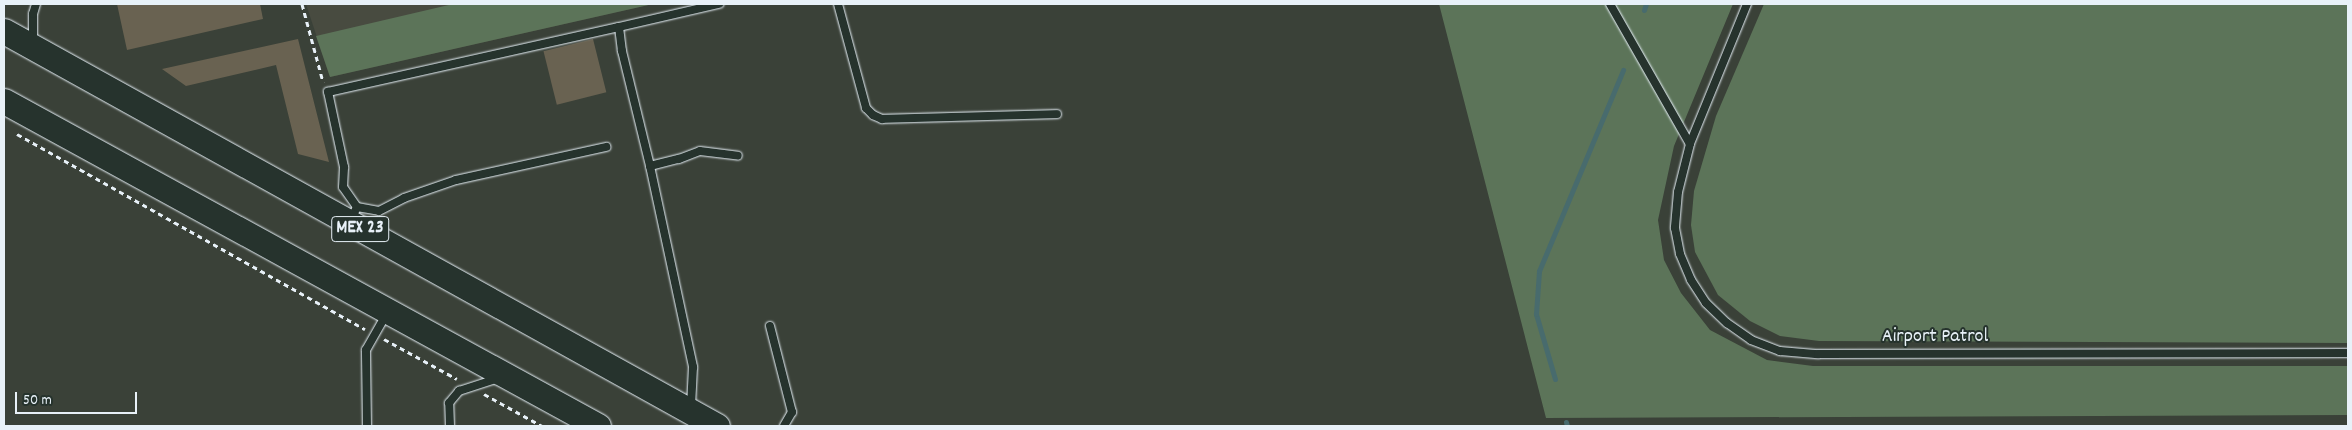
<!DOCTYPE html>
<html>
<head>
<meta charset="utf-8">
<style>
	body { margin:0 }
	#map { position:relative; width:2352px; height:430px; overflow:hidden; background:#3a4138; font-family:Dekko,sans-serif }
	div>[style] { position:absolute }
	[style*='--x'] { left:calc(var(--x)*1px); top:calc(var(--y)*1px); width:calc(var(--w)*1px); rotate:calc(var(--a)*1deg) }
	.built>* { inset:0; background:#484b40 }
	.green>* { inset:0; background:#5c7459 }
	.stream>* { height:5px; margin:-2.5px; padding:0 2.5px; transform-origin:2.5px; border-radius:2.5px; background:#486b6d }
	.building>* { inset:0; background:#696251; transform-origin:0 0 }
	.path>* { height:3px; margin-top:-1.5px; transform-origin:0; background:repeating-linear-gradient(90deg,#e8f1f8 0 5px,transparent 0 9px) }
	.roads { filter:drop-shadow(0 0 1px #e8f1f8) drop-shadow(0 0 1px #e8f1f8) }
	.service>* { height:8px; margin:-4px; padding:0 4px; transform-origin:4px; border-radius:4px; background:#26332d }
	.trunk>* { height:25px; margin:-12.5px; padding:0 12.5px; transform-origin:12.5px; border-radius:12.5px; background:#26332d }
	span { translate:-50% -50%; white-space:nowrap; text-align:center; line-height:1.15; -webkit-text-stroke:4px #26332d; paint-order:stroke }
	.shield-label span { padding:1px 4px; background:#26332d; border:1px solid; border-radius:4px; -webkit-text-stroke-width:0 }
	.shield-label { font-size:19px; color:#e8f1f8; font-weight:700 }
	.street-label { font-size:20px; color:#e8f1f8 }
	.frame { position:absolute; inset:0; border:5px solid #e8f1f8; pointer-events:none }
	.scale { position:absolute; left:15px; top:392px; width:122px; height:22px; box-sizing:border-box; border:2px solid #e8f1f8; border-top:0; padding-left:6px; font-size:15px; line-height:18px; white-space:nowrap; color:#e8f1f8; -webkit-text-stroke:4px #26332d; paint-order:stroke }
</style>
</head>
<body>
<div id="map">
	<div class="built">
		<i style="clip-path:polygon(306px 4px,653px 4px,330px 77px)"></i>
	</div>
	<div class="green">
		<i style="clip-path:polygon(453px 4px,653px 4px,330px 77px,316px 36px)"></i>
		<i style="clip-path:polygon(1439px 4px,1733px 4px,1674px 146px,1658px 220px,1664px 260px,1681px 293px,1710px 330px,1767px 360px,1813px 366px,2348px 366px,2348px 415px,1546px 418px)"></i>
		<i style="clip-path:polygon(1764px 4px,2348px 4px,2348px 343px,1819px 341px,1780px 336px,1750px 321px,1718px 295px,1695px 252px,1691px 225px,1694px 191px,1716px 116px)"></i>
	</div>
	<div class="stream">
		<i style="--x:1644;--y:10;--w:6;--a:-72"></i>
		<i style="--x:1555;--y:379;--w:68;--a:-106.3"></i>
		<i style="--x:1536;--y:314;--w:43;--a:-86"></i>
		<i style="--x:1539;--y:271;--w:218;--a:-67.3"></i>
		<i style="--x:1566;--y:422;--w:4;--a:76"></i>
	</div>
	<div class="building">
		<i style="clip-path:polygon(117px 4px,260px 4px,263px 19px,127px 50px)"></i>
		<i style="clip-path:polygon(298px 39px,329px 162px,298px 154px,276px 65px,186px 86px,162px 69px)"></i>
		<i style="left:593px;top:39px;width:55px;height:51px;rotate:76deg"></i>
	</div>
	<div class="path">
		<i style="--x:302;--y:4;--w:81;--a:74.9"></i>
		<i style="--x:17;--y:134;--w:399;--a:29.3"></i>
		<i style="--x:384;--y:339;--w:83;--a:28.7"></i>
		<i style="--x:484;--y:394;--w:66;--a:28.9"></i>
	</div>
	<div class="roads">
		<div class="service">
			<i style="--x:838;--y:4;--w:108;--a:74.9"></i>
			<i style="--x:866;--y:108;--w:10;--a:45"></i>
			<i style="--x:873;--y:115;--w:10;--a:24"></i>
			<i style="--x:882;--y:119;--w:175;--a:-1.6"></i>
			<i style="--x:1610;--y:4;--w:161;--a:60.3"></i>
			<i style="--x:1747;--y:4;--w:151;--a:112.2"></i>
			<i style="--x:1690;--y:144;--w:49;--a:104"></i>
			<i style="--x:1678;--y:192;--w:36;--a:95"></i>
			<i style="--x:1675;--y:228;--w:26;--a:79"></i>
			<i style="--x:1680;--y:254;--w:28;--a:67"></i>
			<i style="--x:1691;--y:280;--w:27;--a:57"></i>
			<i style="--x:1706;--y:303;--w:29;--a:44"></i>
			<i style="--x:1727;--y:323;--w:29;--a:35"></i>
			<i style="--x:1751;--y:340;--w:31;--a:21"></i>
			<i style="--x:1780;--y:351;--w:38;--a:5"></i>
			<i style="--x:1818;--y:354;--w:530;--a:-0.11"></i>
			<i style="--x:619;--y:27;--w:103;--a:-13"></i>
			<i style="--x:33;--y:43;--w:29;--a:-90"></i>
			<i style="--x:33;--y:14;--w:10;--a:-73"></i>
			<i style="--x:650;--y:166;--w:30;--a:-14"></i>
			<i style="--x:679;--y:159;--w:22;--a:-21"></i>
			<i style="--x:700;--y:151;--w:38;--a:7"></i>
			<i style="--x:357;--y:207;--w:22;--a:10"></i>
			<i style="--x:379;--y:211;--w:28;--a:-27"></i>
			<i style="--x:404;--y:198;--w:55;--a:-19.1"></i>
			<i style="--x:456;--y:180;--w:154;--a:-12.4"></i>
			<i style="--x:351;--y:219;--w:13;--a:-63"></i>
			<i style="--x:357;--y:207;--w:24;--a:-125"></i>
			<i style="--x:343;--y:187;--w:20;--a:-87"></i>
			<i style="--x:344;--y:167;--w:77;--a:-102"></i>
			<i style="--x:328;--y:92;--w:298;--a:-12.6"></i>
			<i style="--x:619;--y:27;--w:24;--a:83"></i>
			<i style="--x:622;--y:51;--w:118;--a:76.3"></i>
			<i style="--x:650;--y:166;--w:206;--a:77.9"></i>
			<i style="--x:693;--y:367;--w:40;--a:92.9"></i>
			<i style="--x:770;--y:326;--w:89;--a:75.7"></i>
			<i style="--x:792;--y:412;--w:16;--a:120"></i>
			<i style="--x:367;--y:426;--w:76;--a:-90.8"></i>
			<i style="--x:366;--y:350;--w:43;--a:-60.4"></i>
			<i style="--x:450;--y:426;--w:23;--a:-92"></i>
			<i style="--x:449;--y:403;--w:16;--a:-50"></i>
			<i style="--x:459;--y:391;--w:42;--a:-18"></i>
		</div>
		<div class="trunk">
			<i style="--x:4;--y:31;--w:815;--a:28.99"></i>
			<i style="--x:4;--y:101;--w:677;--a:28.68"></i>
		</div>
	</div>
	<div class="shield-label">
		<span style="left:360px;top:229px">MEX 23</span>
	</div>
	<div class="street-label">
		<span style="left:1935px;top:337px">Airport Patrol</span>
	</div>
	<div class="frame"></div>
	<div class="scale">50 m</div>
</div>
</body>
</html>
